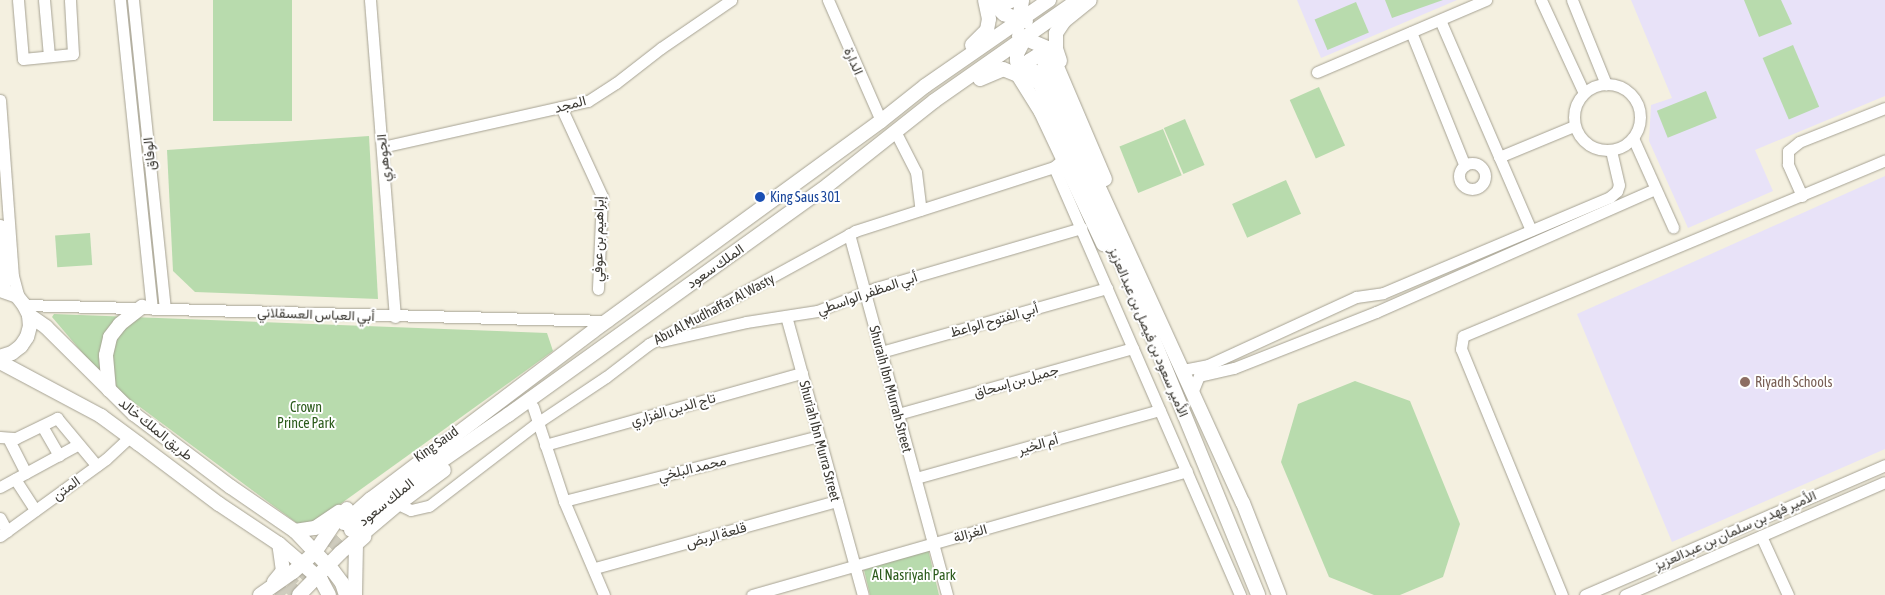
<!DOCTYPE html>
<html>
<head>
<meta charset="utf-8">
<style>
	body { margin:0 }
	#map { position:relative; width:1885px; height:595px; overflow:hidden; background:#f4f0e0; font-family:"Asap Condensed",Vazirmatn,sans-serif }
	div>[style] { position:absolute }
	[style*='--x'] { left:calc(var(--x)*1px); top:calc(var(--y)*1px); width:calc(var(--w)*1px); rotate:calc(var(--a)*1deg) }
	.education>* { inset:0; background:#e8e2f8 }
	.green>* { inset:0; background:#b8dbad; transform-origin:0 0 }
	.major-tunnel>* { height:14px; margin-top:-7px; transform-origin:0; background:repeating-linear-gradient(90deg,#cfccbe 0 14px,transparent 0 21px) }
	.roads { filter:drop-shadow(0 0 1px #a6a293) drop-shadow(0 0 1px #a6a293) }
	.minor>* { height:11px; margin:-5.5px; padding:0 5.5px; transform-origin:5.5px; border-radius:5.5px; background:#fff }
	.minor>.ring { margin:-5.5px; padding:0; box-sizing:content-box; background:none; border:11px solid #fff; border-radius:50% }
	.major>* { height:14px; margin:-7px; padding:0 7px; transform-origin:7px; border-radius:7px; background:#fff }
	.dots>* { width:14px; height:14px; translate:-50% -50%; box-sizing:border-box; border:2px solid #fff; border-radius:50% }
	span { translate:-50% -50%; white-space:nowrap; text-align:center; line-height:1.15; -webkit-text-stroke:4px #fff; paint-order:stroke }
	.street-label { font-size:14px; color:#3c3a34 }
	.transit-label { font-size:14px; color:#164399 }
	.left { translate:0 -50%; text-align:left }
	.education-label { font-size:14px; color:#785e54 }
	.park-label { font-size:14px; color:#2a5a1a }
</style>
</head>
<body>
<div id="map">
	<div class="education">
		<i style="clip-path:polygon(1297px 0,1457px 0,1321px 58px)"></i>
		<i style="clip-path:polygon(1631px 0,1885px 0,1885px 96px,1755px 150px,1773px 191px,1688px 228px,1649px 141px,1651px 105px,1672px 98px)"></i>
		<i style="clip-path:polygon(1885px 176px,1885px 449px,1672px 542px,1577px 314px)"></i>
	</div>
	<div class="green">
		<i style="left:213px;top:0;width:79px;height:121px"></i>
		<i style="clip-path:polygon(1385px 0,1443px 0,1392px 18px)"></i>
		<i style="clip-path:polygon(1744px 0,1781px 0,1792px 24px,1759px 37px)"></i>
		<i style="left:1356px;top:2px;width:33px;height:45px;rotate:67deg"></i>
		<i style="left:1793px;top:45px;width:67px;height:33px;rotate:67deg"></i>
		<i style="left:1319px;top:87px;width:64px;height:32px;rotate:66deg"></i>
		<i style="left:1706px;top:91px;width:29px;height:53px;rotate:68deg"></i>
		<i style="left:1185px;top:119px;width:50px;height:23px;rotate:67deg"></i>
		<i style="left:1163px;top:129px;width:50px;height:47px;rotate:68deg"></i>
		<i style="clip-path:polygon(369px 136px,378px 299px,195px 292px,173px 271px,167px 150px)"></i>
		<i style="left:1286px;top:180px;width:37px;height:59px;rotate:66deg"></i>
		<i style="left:90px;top:233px;width:32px;height:35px;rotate:86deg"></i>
		<i style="clip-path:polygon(54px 314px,547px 333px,553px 351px,314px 523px,298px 524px,109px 384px,52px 317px)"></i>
		<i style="clip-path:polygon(1355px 381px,1410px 401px,1460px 524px,1443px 577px,1400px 595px,1374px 595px,1329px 577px,1281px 462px,1298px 404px)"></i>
		<i style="clip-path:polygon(928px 549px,939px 595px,870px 595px,864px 570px)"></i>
	</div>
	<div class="major-tunnel">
		<i style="--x:275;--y:595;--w:27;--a:-45"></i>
		<i style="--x:288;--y:595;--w:91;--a:-45.9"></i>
	</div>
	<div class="roads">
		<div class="minor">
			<i style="--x:18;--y:0;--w:59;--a:85.2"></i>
			<i style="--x:23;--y:59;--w:50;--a:-5.7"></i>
			<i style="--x:73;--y:54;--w:54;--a:-93.2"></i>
			<i style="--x:44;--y:0;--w:56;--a:84.9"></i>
			<i style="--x:120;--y:0;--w:310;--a:84.1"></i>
			<i style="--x:133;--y:0;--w:310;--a:84.1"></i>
			<i style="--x:370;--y:0;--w:318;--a:85.5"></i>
			<i style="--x:828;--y:0;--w:132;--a:66.3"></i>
			<i style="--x:1541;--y:0;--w:102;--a:65.2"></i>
			<i style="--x:1572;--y:0;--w:91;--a:68"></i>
			<i style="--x:1440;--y:20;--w:229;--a:66.6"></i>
			<i style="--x:1411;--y:32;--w:144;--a:68.1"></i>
			<i style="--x:1317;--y:72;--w:184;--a:-23.1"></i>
			<i class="ring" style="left:1574px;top:84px;width:55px;height:55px"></i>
			<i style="--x:0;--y:100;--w:176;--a:85.8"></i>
			<i style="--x:13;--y:276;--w:24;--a:75"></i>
			<i style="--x:561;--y:107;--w:98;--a:65.3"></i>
			<i style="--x:602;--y:196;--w:93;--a:92.5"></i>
			<i style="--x:896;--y:133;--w:44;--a:62.9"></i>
			<i style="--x:916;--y:172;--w:38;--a:83"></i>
			<i style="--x:1633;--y:138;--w:98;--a:65.8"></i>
			<i style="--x:382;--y:147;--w:211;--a:-12.6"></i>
			<i style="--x:588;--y:101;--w:33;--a:-33"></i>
			<i style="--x:616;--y:83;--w:57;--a:-37.9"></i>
			<i style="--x:661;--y:48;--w:85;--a:-34.4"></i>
			<i style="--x:1499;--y:157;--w:81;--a:-22.5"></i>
			<i class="ring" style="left:1459px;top:163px;width:15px;height:15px"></i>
			<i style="--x:1054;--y:167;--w:467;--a:66.5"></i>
			<i style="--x:1802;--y:196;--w:35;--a:-114"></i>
			<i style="--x:1788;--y:164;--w:13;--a:-90"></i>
			<i style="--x:1788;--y:151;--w:14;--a:-39"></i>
			<i style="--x:1799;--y:142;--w:92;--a:-21.6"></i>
			<i style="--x:0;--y:225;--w:66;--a:85.7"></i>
			<i style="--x:849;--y:234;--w:374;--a:74.8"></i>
			<i style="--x:24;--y:305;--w:584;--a:1.57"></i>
			<i style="--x:786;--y:316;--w:289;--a:74.6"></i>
			<i style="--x:662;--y:341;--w:86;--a:-12.7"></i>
			<i style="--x:746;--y:322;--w:72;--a:-8.8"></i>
			<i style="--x:817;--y:311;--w:63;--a:-21.3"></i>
			<i style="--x:876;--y:288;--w:214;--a:-16.3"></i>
			<i style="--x:881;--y:352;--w:235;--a:-15.8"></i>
			<i style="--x:1183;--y:370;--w:25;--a:-11"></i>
			<i style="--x:1208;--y:365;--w:163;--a:-24.7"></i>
			<i style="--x:1356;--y:297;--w:27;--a:-8"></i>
			<i style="--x:1383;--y:293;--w:246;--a:-22.9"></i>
			<i style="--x:1610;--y:197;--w:9;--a:-41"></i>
			<i style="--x:1617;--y:191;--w:6;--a:-72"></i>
			<i style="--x:1619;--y:185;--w:35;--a:-103"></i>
			<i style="--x:1192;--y:393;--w:18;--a:-68"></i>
			<i style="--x:1199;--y:376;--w:36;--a:-13"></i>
			<i style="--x:1234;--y:368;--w:153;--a:-21.5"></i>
			<i style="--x:1376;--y:312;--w:305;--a:-23.8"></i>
			<i style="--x:533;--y:407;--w:99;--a:71.7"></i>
			<i style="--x:564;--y:501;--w:102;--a:66.9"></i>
			<i style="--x:898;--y:414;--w:244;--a:-15.7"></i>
			<i style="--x:42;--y:426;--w:34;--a:60"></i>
			<i style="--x:0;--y:437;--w:16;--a:4"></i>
			<i style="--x:16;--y:438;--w:46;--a:-26"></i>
			<i style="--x:57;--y:418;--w:62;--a:50.2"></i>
			<i style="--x:8;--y:438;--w:39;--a:63"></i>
			<i style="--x:545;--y:445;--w:267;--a:-15.7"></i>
			<i style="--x:916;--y:478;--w:253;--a:-15.6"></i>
			<i style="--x:15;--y:479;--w:37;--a:57"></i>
			<i style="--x:0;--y:487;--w:88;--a:-28.6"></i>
			<i style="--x:564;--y:501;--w:263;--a:-14.3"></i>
			<i style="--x:398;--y:504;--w:14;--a:25"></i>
			<i style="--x:411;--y:510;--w:18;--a:-13"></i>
			<i style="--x:429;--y:506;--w:136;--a:-37.5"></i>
			<i style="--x:537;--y:423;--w:83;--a:-33.7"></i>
			<i style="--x:606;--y:377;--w:54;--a:-37.5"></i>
			<i style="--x:649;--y:344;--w:235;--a:-28.7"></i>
			<i style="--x:855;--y:231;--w:209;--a:-17.8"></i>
			<i style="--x:1054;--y:167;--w:11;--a:-41"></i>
			<i style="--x:0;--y:518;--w:15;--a:62"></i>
			<i style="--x:0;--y:536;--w:131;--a:-36"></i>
			<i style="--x:106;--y:459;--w:33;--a:-43"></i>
			<i style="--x:1761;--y:536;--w:65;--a:65.4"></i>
			<i style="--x:595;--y:568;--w:251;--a:-15.5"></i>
			<i style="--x:752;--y:595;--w:452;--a:-15.9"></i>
			<i style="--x:1562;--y:595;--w:266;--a:-112.3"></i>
			<i style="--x:1461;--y:349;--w:13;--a:-81"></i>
			<i style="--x:1463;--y:336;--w:457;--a:-22.6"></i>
			<i style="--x:1585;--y:595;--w:327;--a:-23.4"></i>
			<i style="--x:1625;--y:595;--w:283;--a:-23.5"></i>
		</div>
		<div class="major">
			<i style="--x:989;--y:0;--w:21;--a:43"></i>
			<i style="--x:1004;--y:14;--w:23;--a:18"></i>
			<i style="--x:999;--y:0;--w:8;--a:23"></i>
			<i style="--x:1006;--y:3;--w:8;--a:-23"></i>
			<i style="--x:1018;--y:26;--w:26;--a:-81"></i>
			<i style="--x:1019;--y:36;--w:30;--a:23"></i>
			<i style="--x:1047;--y:48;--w:9;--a:54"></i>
			<i style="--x:1052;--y:55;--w:135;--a:66.9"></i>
			<i style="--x:1024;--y:40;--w:16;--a:117"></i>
			<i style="--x:1017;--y:54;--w:7;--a:90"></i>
			<i style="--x:1017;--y:61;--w:20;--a:63"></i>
			<i style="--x:972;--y:45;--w:21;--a:-45"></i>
			<i style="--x:987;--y:30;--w:11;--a:-80"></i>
			<i style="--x:989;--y:19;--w:19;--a:-102"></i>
			<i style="--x:1060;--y:61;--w:13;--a:-108"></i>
			<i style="--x:1056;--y:49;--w:16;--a:-90"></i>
			<i style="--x:1056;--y:33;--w:14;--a:-56"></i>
			<i style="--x:1064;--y:21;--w:33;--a:-39"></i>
			<i style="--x:1044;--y:67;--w:479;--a:65.5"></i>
			<i style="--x:1243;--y:503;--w:99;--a:68.6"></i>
			<i style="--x:1034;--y:71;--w:152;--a:65.1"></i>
			<i style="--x:1098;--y:209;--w:96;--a:66.6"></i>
			<i style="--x:1136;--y:297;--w:322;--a:67.7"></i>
			<i style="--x:980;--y:79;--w:25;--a:-23"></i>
			<i style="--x:1003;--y:69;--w:16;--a:22"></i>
			<i style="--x:1018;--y:75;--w:44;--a:58.1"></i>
			<i style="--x:1041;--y:112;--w:146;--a:64.8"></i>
			<i style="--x:1031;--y:81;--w:12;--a:-110"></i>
			<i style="--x:1027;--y:70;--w:9;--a:-77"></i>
			<i style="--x:1029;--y:61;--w:9;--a:-32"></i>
			<i style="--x:1037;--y:56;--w:12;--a:20"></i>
			<i style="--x:1048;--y:60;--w:10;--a:61"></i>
			<i style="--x:0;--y:290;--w:18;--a:19"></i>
			<i style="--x:17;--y:296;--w:11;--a:52"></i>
			<i style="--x:24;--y:305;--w:11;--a:63"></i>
			<i style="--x:29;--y:315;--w:11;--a:85"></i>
			<i style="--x:30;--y:326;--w:11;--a:105"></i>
			<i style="--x:27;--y:337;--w:11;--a:124"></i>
			<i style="--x:21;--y:346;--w:11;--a:142"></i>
			<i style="--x:12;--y:353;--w:13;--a:162"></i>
			<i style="--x:29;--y:315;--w:21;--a:35"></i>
			<i style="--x:46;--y:327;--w:124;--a:44.7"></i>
			<i style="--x:134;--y:414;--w:121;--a:37"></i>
			<i style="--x:231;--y:487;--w:78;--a:34.5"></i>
			<i style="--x:295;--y:531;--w:55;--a:46.5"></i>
			<i style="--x:333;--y:571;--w:15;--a:53"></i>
			<i style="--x:342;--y:583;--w:13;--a:72"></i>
			<i style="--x:0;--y:362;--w:115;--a:28.1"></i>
			<i style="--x:101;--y:416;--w:47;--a:36.4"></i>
			<i style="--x:139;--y:444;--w:100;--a:36.9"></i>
			<i style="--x:219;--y:504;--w:72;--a:33.7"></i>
			<i style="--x:279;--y:544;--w:55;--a:40.6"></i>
			<i style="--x:321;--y:580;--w:17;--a:62"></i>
			<i style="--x:109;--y:390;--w:35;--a:-95"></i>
			<i style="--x:106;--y:355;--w:18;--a:-77"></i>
			<i style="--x:110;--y:337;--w:16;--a:-52"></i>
			<i style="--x:120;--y:324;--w:28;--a:-38"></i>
			<i style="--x:344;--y:523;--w:36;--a:-42"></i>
			<i style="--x:371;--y:499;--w:278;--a:-37.1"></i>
			<i style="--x:593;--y:331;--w:356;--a:-36.1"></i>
			<i style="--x:881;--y:121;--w:56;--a:-38.5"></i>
			<i style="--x:925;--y:86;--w:151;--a:-34.7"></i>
			<i style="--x:351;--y:530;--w:38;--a:-43"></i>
			<i style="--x:379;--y:504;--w:157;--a:-34.6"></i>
			<i style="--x:508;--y:415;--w:394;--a:-35.7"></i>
			<i style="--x:828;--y:185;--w:135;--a:-38.4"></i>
			<i style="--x:934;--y:101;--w:176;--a:-35"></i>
			<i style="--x:295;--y:531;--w:20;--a:-9"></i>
			<i style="--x:315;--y:528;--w:29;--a:-34"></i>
			<i style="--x:274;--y:582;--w:14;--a:-51"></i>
			<i style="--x:283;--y:571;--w:27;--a:-98"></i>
			<i style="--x:260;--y:595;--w:40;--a:-34.9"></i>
			<i style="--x:293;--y:572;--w:30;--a:-42"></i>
			<i style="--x:315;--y:552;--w:40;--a:-56"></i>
			<i style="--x:337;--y:519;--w:14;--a:-45"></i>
			<i style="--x:299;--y:595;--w:59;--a:-45.7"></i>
			<i style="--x:340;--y:553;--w:76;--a:-40.2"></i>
			<i style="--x:398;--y:504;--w:57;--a:-36.5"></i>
			<i style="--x:355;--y:595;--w:51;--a:-88.9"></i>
			<i style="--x:356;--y:544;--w:11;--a:-41"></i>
		</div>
	</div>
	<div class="dots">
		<i style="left:760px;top:197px;background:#1a4fb4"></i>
		<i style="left:1745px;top:382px;background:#8d6e63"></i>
	</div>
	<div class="street-label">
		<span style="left:854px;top:61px;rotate:66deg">الدارة</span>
		<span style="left:570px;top:104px;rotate:-15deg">المجد</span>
		<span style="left:149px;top:154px;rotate:-96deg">الوفاق</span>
		<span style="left:383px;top:158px;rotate:-95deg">الجوهري</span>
		<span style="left:598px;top:239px;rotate:-89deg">إبراهيم بن عوفي</span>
		<span style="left:715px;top:266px;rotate:-35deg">الملك سعود</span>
		<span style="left:867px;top:293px;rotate:-19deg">أبي المظفر الواسطي</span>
		<span style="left:714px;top:309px;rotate:-28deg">Abu Al Mudhaffar Al Wasty</span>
		<span style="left:316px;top:314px;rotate:2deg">أبي العباس العسقلاني</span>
		<span style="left:994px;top:320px;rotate:-16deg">أبي الفتوح الواعظ</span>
		<span style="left:1149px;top:332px;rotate:67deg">الأمير سعود بن فيصل بن عبدالعزيز</span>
		<span style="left:1016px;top:381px;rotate:-16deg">جميل بن إسحاق</span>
		<span style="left:891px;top:389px;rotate:75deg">Shuraih Ibn Murrah Street</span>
		<span style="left:673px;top:409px;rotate:-16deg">تاج الدين الفزاري</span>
		<span style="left:156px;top:429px;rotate:39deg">طريق الملك خالد</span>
		<span style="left:820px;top:441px;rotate:75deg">Shuriah Ibn Murra Street</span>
		<span style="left:436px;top:444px;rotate:-35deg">King Saud</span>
		<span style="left:1038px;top:444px;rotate:-16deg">أم الخير</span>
		<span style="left:692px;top:468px;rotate:-14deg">محمد البلخي</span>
		<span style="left:66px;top:488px;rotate:-36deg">المتن</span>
		<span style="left:386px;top:502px;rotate:-39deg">الملك سعود</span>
		<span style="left:1735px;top:530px;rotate:-24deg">الأمير فهد بن سلمان بن عبدالعزيز</span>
		<span style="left:970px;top:533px;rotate:-16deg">الغزالة</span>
		<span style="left:716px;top:535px;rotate:-16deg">قلعة الربض</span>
	</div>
	<div class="transit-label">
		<span class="left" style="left:770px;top:197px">King Saus 301</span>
	</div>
	<div class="education-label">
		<span class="left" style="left:1755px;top:382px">Riyadh Schools</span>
	</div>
	<div class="park-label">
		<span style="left:306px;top:415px">Crown<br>Prince Park</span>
		<span style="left:914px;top:575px">Al Nasriyah Park</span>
	</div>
</div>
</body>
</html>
